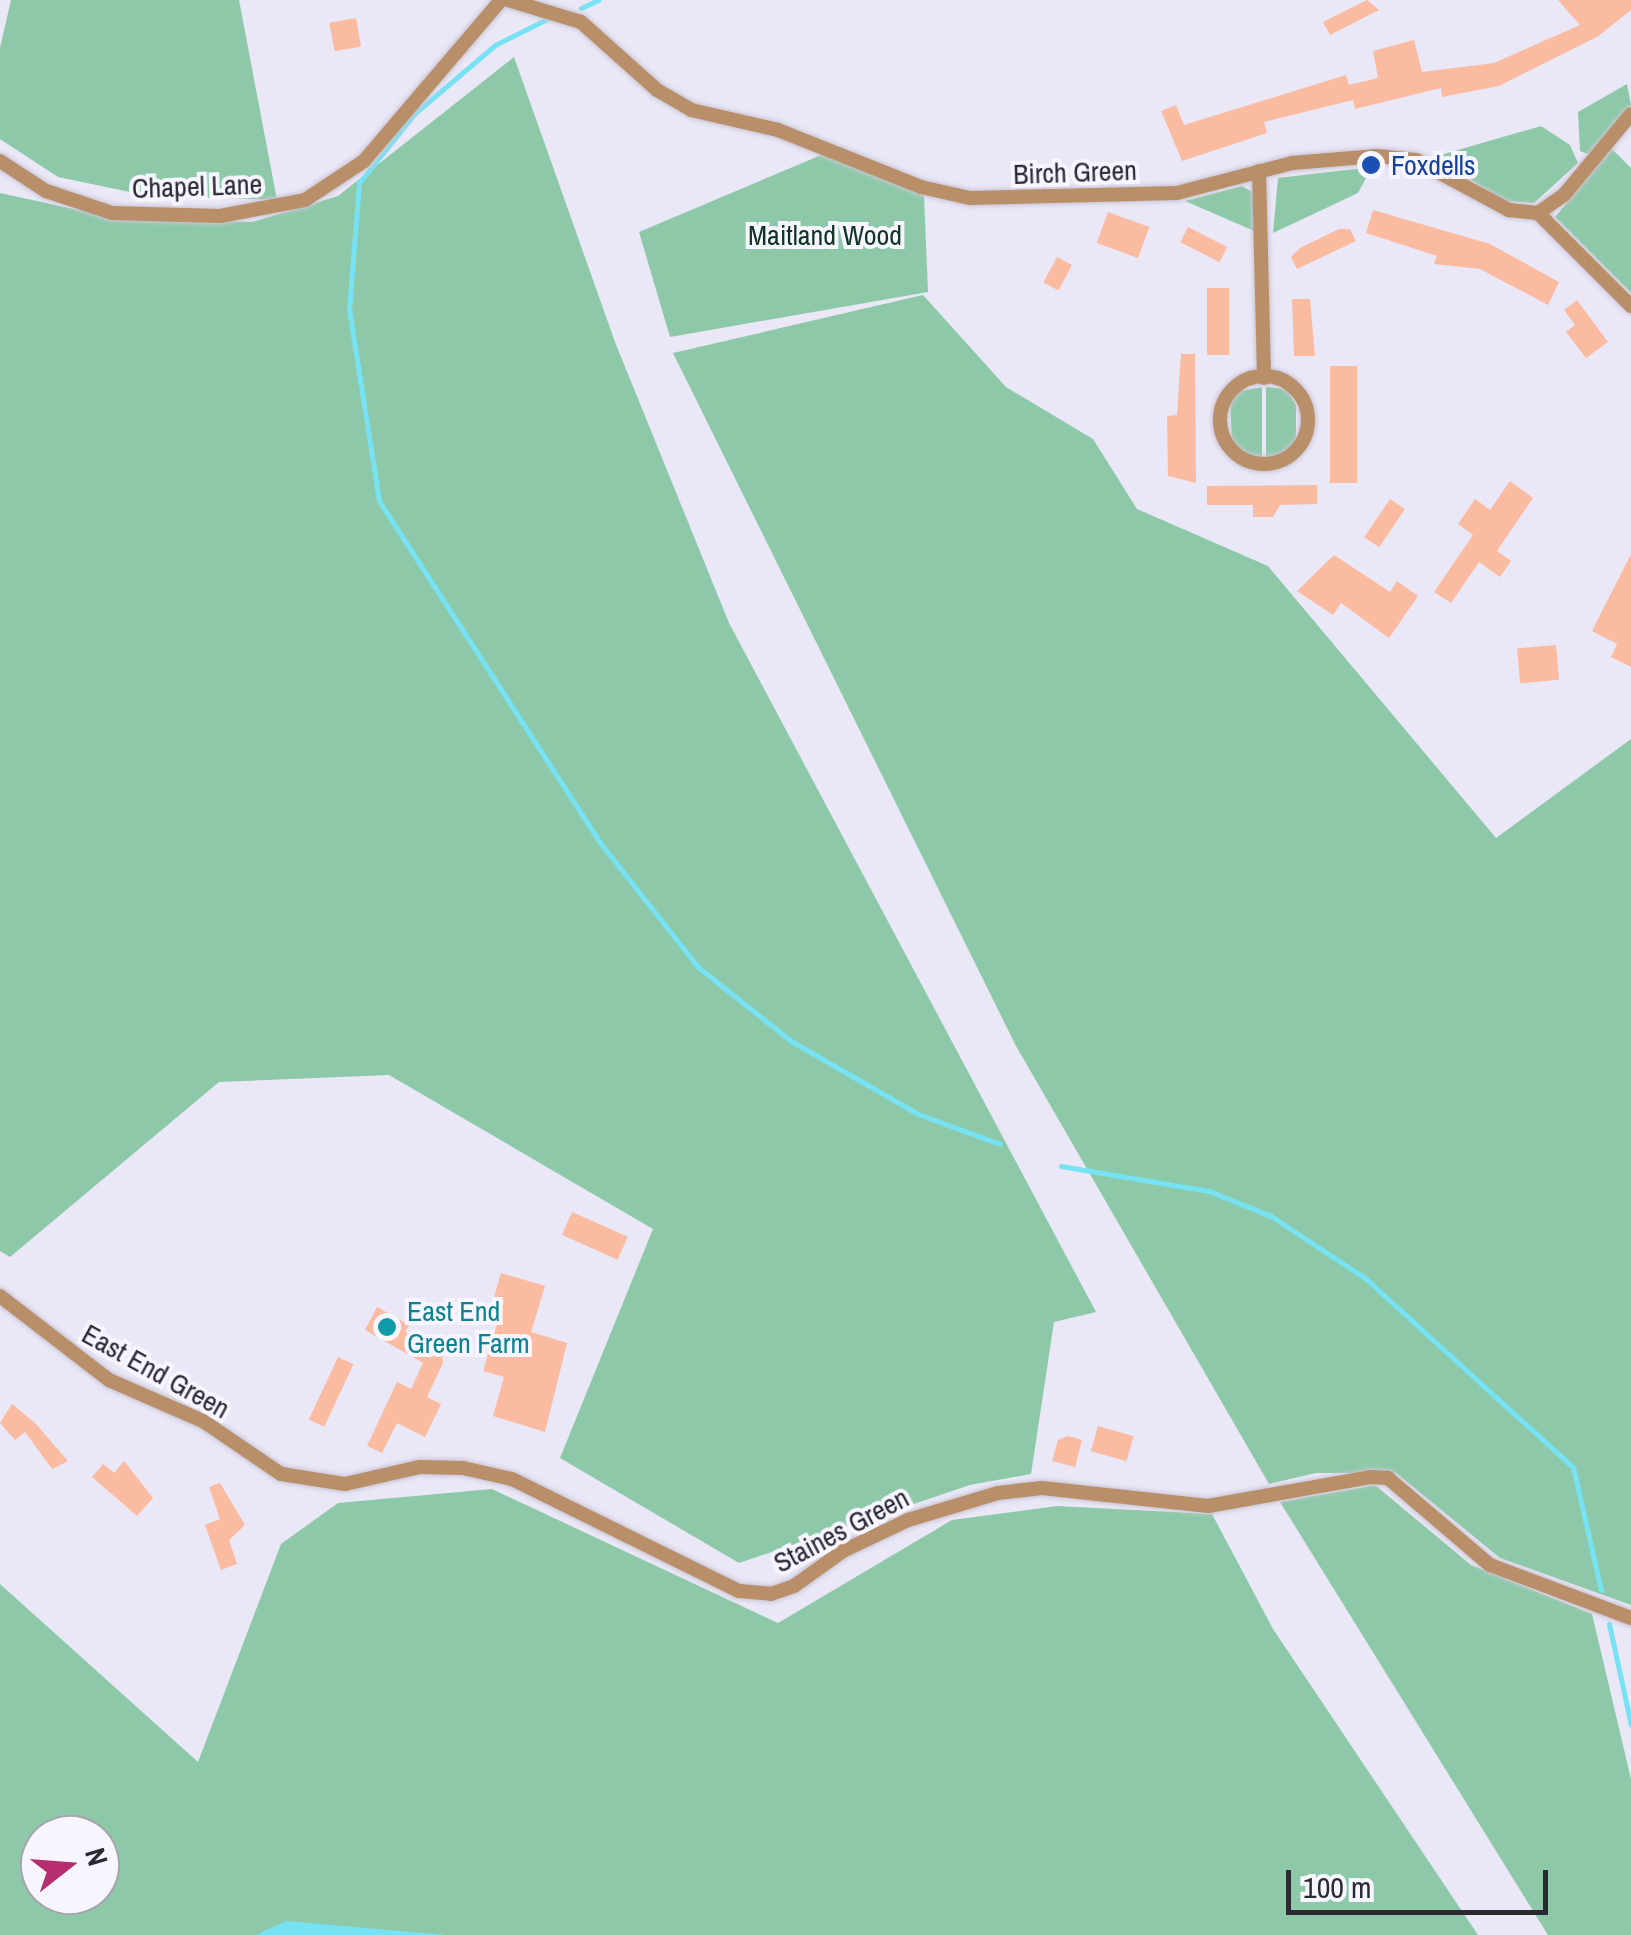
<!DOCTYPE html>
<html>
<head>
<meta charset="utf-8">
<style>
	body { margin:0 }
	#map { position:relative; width:1631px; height:1935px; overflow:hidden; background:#eae7f7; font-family:"Archivo Narrow",sans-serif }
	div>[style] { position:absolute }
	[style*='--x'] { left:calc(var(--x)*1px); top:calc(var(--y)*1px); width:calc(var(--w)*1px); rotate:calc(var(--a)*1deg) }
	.green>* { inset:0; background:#8dc9a8 }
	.water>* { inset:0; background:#77e2f3 }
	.stream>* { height:5px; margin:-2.5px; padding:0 2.5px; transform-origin:2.5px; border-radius:2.5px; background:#77e2f3 }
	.building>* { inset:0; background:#fabba1; transform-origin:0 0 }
	.roads { filter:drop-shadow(0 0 2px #c8c5d3) drop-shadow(0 0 2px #c8c5d3) }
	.minor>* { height:14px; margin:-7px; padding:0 7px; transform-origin:7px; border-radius:7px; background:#b88f69 }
	.minor>.ring { margin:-7px; padding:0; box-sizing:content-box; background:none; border:14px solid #b88f69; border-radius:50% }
	.dots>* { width:28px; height:28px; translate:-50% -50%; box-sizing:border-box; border:5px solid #f7f5ff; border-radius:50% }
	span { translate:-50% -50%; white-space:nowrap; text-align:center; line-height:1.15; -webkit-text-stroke:8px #f7f5ff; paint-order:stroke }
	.transit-label { font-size:28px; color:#164399 }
	.left { translate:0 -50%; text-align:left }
	.street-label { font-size:28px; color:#2b2a30 }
	.park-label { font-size:28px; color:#103423 }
	.culture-label { font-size:28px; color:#0d838f }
	.north { position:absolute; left:20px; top:1815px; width:100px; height:100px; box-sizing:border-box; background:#f7f5ff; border:2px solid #a5a4ac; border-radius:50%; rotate:73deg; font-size:28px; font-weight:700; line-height:40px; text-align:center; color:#2b2a30 }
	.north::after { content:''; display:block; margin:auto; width:35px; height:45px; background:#b62e6d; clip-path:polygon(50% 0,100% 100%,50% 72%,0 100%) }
	.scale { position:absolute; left:1286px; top:1870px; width:262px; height:45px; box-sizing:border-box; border:5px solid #2b2a30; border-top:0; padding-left:12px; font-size:30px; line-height:35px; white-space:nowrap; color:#2b2a30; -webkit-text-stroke:8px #f7f5ff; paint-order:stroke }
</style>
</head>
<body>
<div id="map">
	<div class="green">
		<i style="clip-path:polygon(11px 0,239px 0,277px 200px,149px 196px,58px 177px,0 139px,0 48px)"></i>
		<i style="clip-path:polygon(514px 57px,615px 342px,729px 623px,1096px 1312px,1054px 1322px,1031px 1474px,970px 1485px,739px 1563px,560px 1458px,653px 1229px,389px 1075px,219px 1082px,10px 1257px,0 1251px,0 193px,115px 218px,252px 222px,338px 196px)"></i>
		<i style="clip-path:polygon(1627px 84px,1631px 105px,1588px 154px,1580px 151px,1578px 112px)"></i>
		<i style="clip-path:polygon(1541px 126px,1570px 145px,1578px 163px,1534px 203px,1505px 201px,1434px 157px)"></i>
		<i style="clip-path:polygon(1612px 149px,1631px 168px,1631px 293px,1555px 217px)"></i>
		<i style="clip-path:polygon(826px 153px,924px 195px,928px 292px,670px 337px,639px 232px)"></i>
		<i style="clip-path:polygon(1372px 167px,1358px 193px,1273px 233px,1278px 178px)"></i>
		<i style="clip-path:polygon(1242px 186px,1254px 193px,1259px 233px,1185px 201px)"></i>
		<i style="clip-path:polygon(923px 295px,1006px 387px,1093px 439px,1137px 509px,1268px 566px,1496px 838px,1631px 739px,1631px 1605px,1500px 1558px,1396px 1473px,1316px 1473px,1269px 1484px,1016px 1046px,673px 353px)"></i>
		<i style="clip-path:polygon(1262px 387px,1262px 456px,1247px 455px,1232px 442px,1230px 403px,1240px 391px)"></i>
		<i style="clip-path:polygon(1266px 387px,1287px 389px,1296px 405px,1296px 443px,1277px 456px,1266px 456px)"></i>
		<i style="clip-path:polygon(1375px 1485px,1471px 1565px,1592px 1614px,1631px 1779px,1631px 1935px,1548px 1935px,1280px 1502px)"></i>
		<i style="clip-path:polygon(evenodd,492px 1489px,778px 1623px,952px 1520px,1057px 1506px,1212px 1514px,1273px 1629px,1478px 1935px,0 1935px,0 1584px,198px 1762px,281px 1544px,338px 1503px,492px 1489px,40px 1835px,100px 1835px,100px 1895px,40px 1895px,40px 1835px)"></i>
	</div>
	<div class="water">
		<i style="clip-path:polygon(286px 1921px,446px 1935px,256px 1935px)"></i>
	</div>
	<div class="stream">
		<i style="--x:581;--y:8;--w:19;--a:-25"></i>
		<i style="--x:549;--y:18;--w:60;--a:153.4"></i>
		<i style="--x:495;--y:45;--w:105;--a:139.6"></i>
		<i style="--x:415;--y:113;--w:90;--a:128.7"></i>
		<i style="--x:359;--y:183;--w:126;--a:94.5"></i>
		<i style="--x:349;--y:309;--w:194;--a:81.1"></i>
		<i style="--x:379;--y:501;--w:404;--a:57.1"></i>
		<i style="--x:598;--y:840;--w:162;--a:51.8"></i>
		<i style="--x:698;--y:967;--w:119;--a:38.5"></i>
		<i style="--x:791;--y:1041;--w:146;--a:29.9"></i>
		<i style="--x:918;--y:1114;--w:87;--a:20.1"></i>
		<i style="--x:1061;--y:1166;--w:150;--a:9.6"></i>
		<i style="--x:1209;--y:1191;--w:67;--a:22"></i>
		<i style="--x:1271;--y:1216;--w:113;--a:33.4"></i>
		<i style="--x:1365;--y:1278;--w:281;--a:42.3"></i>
		<i style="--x:1573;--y:1467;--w:126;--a:77.2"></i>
		<i style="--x:1609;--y:1624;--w:103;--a:77.7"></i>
	</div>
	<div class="building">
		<i style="clip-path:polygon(1367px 0,1379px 10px,1330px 35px,1323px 22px)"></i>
		<i style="clip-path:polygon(1558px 0,1631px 0,1631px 10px,1597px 37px,1499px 86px,1442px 97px,1441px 88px,1355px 109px,1353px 100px,1264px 122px,1267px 133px,1182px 161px,1161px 111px,1176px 105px,1184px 125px,1346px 75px,1349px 85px,1378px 78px,1373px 51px,1414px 40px,1422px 72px,1494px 63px,1580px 25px)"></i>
		<i style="left:356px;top:18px;width:29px;height:27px;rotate:80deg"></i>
		<i style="clip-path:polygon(1373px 210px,1490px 244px,1559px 282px,1548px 305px,1480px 269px,1434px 264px,1437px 256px,1366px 233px)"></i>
		<i style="left:1108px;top:212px;width:44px;height:33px;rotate:20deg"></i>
		<i style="left:1188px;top:227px;width:44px;height:17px;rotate:27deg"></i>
		<i style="clip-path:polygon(1339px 229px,1350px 229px,1356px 241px,1297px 269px,1291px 257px,1300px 248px)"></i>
		<i style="left:1057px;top:257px;width:17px;height:29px;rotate:28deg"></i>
		<i style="left:1207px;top:288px;width:22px;height:67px"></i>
		<i style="clip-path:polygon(1292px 299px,1310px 299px,1315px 356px,1294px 356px)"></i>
		<i style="clip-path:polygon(1577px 300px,1608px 342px,1586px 358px,1566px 332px,1575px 325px,1564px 310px)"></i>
		<i style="clip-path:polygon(1181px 354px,1195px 354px,1196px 483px,1168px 476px,1167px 416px,1177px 415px)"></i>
		<i style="left:1330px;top:366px;width:27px;height:117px"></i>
		<i style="clip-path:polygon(1510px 481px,1533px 498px,1497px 551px,1511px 561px,1500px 577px,1479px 562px,1451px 603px,1434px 592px,1473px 535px,1458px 524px,1475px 499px,1490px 510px)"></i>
		<i style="clip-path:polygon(1317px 485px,1317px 504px,1280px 505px,1273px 517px,1253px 517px,1253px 505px,1207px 505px,1207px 486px)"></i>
		<i style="left:1390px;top:499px;width:18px;height:46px;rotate:34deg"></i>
		<i style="clip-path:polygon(1631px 554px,1631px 667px,1611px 657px,1617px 644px,1592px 631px)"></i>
		<i style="clip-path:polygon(1334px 555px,1390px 592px,1397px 581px,1418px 596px,1389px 638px,1341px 603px,1333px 615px,1297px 591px)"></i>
		<i style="left:1556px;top:645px;width:35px;height:39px;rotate:85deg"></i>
		<i style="left:572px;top:1212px;width:61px;height:25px;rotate:24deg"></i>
		<i style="clip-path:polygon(501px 1273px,545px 1286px,531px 1332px,567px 1343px,545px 1432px,493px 1416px,504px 1377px,483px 1371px,504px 1300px,494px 1297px)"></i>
		<i style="clip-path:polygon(377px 1307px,409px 1325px,405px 1332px,442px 1354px,443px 1363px,427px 1397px,441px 1404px,425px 1437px,397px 1423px,382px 1453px,367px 1446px,397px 1382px,411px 1389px,423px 1363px,365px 1330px)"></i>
		<i style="left:338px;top:1357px;width:17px;height:69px;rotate:25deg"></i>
		<i style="clip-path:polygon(12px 1404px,35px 1423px,68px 1461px,52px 1469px,25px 1432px,15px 1440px,0 1423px)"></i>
		<i style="left:1098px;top:1426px;width:37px;height:26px;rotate:16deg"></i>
		<i style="clip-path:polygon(1068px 1436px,1082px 1440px,1075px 1467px,1052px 1461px,1058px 1440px)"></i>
		<i style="clip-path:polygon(124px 1461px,153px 1498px,137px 1516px,92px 1477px,103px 1464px,114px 1473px)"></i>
		<i style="clip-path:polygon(220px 1483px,245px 1525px,229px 1540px,237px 1564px,221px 1570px,205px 1525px,220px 1519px,209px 1487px)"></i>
	</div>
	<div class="roads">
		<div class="minor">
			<i style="--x:508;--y:0;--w:76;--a:16.8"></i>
			<i style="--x:581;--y:22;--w:102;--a:41.8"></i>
			<i style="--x:657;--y:90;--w:39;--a:30"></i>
			<i style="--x:691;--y:110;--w:89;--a:12.9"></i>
			<i style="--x:778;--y:130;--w:154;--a:21.7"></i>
			<i style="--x:921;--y:187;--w:50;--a:12.7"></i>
			<i style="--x:970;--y:198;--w:207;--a:-1.4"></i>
			<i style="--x:1177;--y:193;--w:119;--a:-14.6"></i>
			<i style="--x:1292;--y:163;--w:85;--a:-4.7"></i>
			<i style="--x:1377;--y:156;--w:39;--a:6"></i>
			<i style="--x:1416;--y:160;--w:106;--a:28.3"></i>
			<i style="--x:1509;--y:210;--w:29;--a:6"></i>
			<i style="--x:1538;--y:213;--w:32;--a:-35"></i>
			<i style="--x:1564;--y:195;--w:105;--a:-50.4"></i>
			<i style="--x:0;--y:161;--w:55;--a:33.1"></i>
			<i style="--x:46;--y:191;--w:70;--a:18.4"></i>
			<i style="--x:112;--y:213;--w:108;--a:1.6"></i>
			<i style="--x:220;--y:216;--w:86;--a:-10.7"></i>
			<i style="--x:305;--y:200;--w:71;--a:-33.5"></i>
			<i style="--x:364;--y:161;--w:211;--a:-49.6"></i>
			<i style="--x:1259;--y:171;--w:207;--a:88.6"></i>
			<i style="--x:1538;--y:213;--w:132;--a:45"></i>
			<i class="ring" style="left:1220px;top:376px;width:74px;height:74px"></i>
			<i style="--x:0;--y:1296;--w:138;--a:37.6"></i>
			<i style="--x:109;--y:1380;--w:103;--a:23.6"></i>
			<i style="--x:203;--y:1421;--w:94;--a:34.2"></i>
			<i style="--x:281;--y:1474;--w:65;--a:8.9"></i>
			<i style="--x:345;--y:1484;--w:77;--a:-12.8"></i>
			<i style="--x:420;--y:1467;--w:43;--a:1.3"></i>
			<i style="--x:463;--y:1468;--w:50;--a:12.7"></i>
			<i style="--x:512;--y:1479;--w:253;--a:26.3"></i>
			<i style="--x:739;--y:1591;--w:32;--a:5"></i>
			<i style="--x:771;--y:1594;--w:24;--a:-19"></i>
			<i style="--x:794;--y:1586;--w:60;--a:-35.5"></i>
			<i style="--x:843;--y:1551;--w:72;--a:-25.5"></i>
			<i style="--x:908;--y:1520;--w:94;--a:-16.7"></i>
			<i style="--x:998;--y:1493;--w:44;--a:-6.5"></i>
			<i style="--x:1042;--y:1488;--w:167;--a:6.2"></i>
			<i style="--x:1208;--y:1506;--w:165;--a:-10.1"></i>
			<i style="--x:1370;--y:1477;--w:18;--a:3"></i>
			<i style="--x:1388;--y:1478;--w:134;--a:40.5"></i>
			<i style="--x:1490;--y:1565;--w:151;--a:20.6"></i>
		</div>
	</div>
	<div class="dots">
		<i style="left:1371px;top:165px;background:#1a4fb4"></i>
		<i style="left:387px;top:1327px;background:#0f9aa8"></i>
	</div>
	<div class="transit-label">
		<span class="left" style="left:1391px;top:165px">Foxdells</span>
	</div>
	<div class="street-label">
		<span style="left:1075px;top:172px;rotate:-2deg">Birch Green</span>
		<span style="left:197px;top:186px;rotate:-2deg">Chapel Lane</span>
		<span style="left:156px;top:1371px;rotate:29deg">East End Green</span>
		<span style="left:841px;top:1530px;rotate:-28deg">Staines Green</span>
	</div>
	<div class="park-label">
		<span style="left:825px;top:235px">Maitland Wood</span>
	</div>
	<div class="culture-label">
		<span class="left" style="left:407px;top:1327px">East End<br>Green Farm</span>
	</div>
	<div class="north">N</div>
	<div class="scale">100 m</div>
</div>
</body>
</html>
